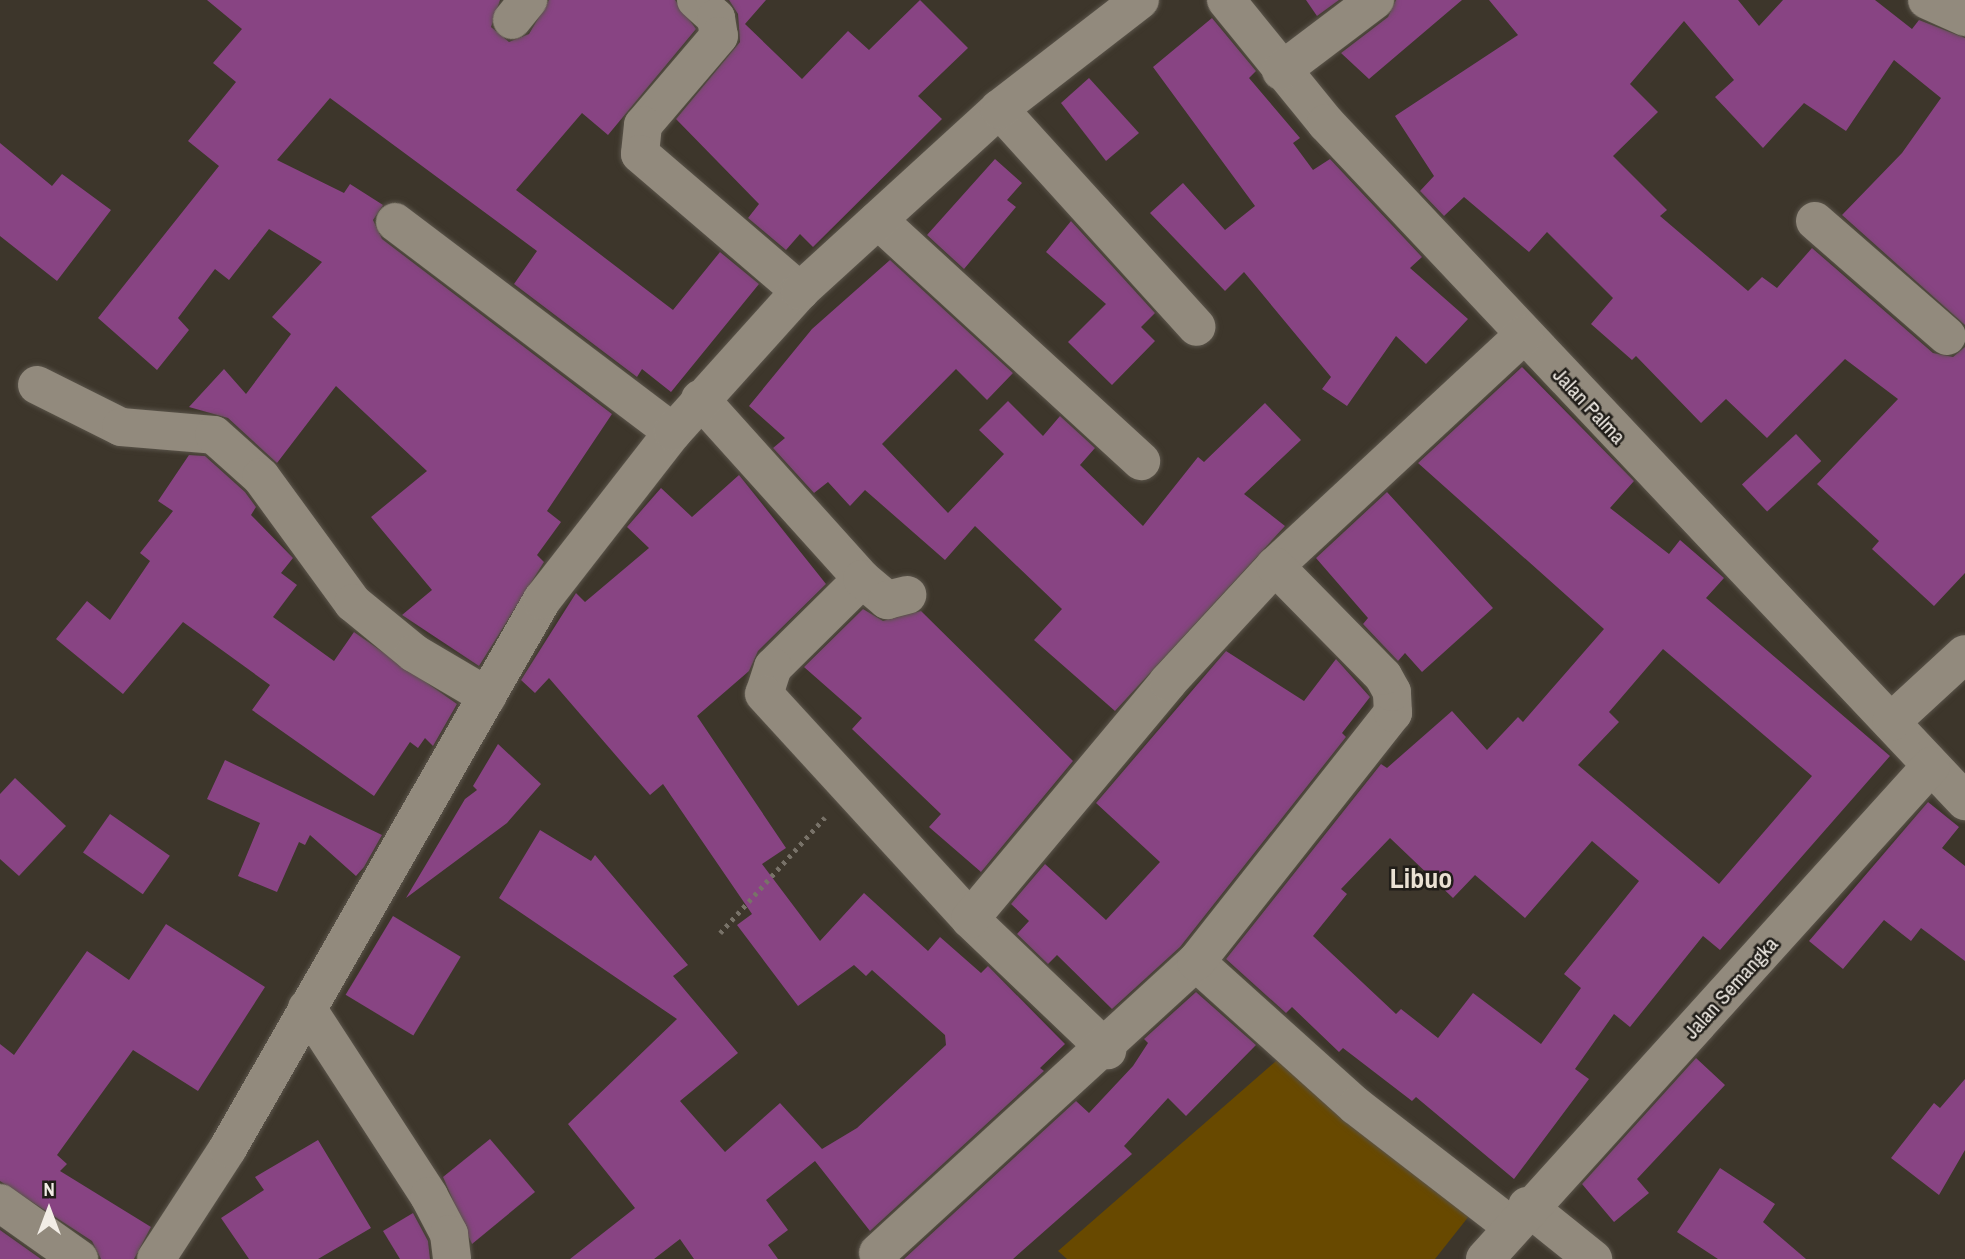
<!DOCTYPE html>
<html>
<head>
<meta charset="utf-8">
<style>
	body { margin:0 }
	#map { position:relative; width:1965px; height:1259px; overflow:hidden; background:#3d362b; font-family:"Archivo Narrow",sans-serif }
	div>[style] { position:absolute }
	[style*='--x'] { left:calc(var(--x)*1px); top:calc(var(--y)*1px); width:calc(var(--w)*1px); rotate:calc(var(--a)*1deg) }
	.green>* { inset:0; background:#684900 }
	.building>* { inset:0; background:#884483; transform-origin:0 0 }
	.path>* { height:4.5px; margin-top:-2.25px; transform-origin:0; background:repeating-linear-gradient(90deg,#787268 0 3.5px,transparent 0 8.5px) }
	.roads { filter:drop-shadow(0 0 2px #5a544a) drop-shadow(0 0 2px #5a544a) }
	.minor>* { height:38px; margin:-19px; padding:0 19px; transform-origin:19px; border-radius:19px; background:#928a7d }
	span { translate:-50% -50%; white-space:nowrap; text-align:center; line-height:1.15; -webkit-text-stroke:5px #211e19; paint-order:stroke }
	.street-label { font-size:21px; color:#f2ede6 }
	.district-label { font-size:28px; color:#eae1d3; font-weight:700 }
	.north { position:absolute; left:14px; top:1175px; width:70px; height:70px; -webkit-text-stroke:5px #211e19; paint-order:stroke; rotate:0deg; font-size:19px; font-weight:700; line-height:28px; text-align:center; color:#f2ede6 }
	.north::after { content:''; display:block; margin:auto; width:24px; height:32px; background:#f2ede6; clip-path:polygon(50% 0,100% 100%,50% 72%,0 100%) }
</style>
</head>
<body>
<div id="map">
	<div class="green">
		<i style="clip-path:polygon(1283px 1055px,1473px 1211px,1435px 1259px,1067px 1259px,1058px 1251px)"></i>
	</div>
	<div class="building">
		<i style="clip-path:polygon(207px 0,500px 0,491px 27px,509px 42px,529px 34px,549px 0,675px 0,696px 29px,608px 135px,582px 113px,516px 190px,673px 310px,720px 252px,759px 284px,671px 392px,642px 369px,637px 377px,514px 284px,537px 251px,330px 98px,277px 160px,344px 193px,350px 184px,383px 205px,373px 220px,382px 239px,612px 414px,547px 511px,561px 522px,537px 555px,544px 562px,479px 666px,402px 615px,432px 590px,371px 517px,427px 471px,336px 386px,277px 463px,228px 418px,189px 407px,224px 369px,246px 394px,291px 334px,272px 317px,322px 262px,269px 229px,229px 280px,215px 269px,178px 318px,189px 330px,157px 370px,98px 318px,219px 166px,188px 141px,236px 82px,213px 63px,242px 29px)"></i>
		<i style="clip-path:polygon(729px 0,766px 0,745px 24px,802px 79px,848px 31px,869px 50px,920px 0,968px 48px,918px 96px,942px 119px,813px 247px,800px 234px,786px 250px,748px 218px,759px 204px,676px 119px,740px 42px,738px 14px)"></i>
		<i style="clip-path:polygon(1306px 0,1339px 0,1317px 16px)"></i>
		<i style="clip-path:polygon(1396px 0,1462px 0,1369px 79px,1341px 53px,1388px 17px)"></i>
		<i style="clip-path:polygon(1489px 0,1738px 0,1759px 26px,1783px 0,1875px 0,1912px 29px,1919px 20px,1965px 38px,1965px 325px,1842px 215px,1902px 153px,1941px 98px,1894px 60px,1846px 131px,1804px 103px,1763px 148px,1715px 97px,1734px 80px,1684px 21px,1630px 84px,1658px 112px,1613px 156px,1667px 210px,1660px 216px,1748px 291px,1762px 277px,1777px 288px,1812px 248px,1933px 353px,1953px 357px,1965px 347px,1965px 573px,1934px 606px,1872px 549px,1879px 541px,1817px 484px,1898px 399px,1845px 359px,1767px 438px,1726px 399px,1701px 423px,1636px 356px,1632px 360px,1591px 324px,1613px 298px,1547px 232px,1529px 252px,1464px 197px,1444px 216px,1420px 191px,1434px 176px,1395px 116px,1518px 35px)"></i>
		<i style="clip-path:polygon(1212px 18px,1256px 71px,1249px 78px,1300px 138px,1293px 143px,1313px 170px,1330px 159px,1422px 257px,1410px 268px,1468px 319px,1426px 364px,1396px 336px,1347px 406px,1322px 389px,1331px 377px,1244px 272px,1225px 291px,1150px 213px,1183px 183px,1225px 230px,1255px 206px,1153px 67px)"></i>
		<i style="clip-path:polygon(1089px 78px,1139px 133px,1106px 161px,1061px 103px)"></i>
		<i style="clip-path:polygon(0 143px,52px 186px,62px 174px,111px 210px,57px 281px,0 236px)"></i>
		<i style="clip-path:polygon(995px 159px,1022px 183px,1007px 200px,1016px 207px,964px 269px,927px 235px)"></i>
		<i style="clip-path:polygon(1071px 221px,1155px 313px,1141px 327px,1155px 341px,1112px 385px,1068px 342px,1106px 304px,1046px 252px)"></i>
		<i style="clip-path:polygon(890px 260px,1013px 373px,987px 400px,956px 369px,882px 444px,948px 513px,1004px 454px,979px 430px,1008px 401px,1043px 436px,1060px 416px,1095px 448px,1080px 465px,1143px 526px,1198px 457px,1204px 462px,1265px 403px,1301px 440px,1244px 494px,1285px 526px,1115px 711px,1034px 640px,1062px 609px,975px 526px,945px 560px,865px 490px,850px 506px,828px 482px,814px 493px,773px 448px,785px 438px,749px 406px,812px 329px)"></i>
		<i style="clip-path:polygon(evenodd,1522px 367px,1634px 481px,1610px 508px,1669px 554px,1680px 540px,1724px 578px,1706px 598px,1890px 756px,1720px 950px,1703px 936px,1630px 1027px,1614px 1014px,1575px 1069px,1589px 1079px,1514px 1179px,1416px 1097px,1412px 1101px,1343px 1048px,1339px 1052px,1292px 1007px,1286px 1013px,1226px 959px,1381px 764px,1387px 768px,1452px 711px,1487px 750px,1518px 717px,1523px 722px,1604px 629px,1418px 463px,1522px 367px,1663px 649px,1812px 776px,1719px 884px,1578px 765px,1619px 722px,1609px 712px,1663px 649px,1522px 367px,1390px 838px,1453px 898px,1475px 875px,1525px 918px,1592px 841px,1639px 881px,1564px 974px,1581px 988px,1541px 1044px,1473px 993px,1438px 1038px,1401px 1009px,1396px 1014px,1313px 936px,1347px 894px,1341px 889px,1390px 838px)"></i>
		<i style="left:1796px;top:434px;width:37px;height:74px;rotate:47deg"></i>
		<i style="clip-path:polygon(189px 455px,205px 456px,245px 492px,256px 507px,251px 515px,293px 558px,281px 573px,297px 585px,273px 617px,334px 661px,354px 632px,457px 704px,433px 746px,425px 738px,418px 748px,410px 742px,374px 796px,252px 710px,270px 685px,183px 622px,123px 694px,56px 639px,87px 601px,110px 620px,150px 561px,140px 553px,173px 511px,158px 501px)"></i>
		<i style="clip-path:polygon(739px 475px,826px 584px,758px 651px,749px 671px,697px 716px,786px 848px,762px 864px,820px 941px,864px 893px,928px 951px,940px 937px,981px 973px,988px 966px,1065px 1044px,1040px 1068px,1044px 1071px,870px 1231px,815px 1161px,766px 1200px,788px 1230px,768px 1245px,778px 1259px,694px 1259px,680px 1239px,654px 1259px,570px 1259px,635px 1208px,568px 1124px,677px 1019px,499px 898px,540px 830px,591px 861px,595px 855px,688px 965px,673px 976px,738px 1053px,680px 1101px,725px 1152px,780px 1103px,822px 1149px,857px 1128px,946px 1045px,945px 1035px,872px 970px,866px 976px,854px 965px,798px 1006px,737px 925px,752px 914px,663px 784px,650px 795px,549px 678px,535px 693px,521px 680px,576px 593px,585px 602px,649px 548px,627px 527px,661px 488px,692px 517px)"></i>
		<i style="clip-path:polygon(1387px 492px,1493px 608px,1422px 672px,1405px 653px,1398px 661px,1363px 624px,1368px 618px,1316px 558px)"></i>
		<i style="clip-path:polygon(863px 609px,883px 621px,921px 611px,1073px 761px,981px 872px,929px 827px,941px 814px,852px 729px,862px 718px,804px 667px)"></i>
		<i style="clip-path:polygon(1226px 651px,1304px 701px,1336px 659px,1370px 697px,1342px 733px,1346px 737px,1180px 947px,1112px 1009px,1057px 955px,1048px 964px,1017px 934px,1029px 921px,1011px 904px,1045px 864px,1106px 920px,1160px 862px,1096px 803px)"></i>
		<i style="clip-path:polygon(498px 744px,541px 784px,507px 823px,406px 898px,465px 799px,477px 790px,473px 786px)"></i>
		<i style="clip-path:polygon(225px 760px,382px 835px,364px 867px,356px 876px,310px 835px,305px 845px,299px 842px,277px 892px,238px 876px,260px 823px,207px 799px)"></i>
		<i style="clip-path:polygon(15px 778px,66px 826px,19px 876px,0 859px,0 794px)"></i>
		<i style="clip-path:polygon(1928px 802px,1959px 827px,1942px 848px,1965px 866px,1965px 961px,1921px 928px,1911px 941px,1884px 920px,1843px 969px,1809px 941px)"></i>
		<i style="left:110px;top:814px;width:73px;height:47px;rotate:35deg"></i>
		<i style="left:393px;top:916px;width:79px;height:92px;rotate:31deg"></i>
		<i style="clip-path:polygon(166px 924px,265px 987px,198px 1091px,133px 1050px,57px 1155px,67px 1164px,60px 1171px,151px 1227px,134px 1259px,101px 1259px,92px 1241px,0 1181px,0 1044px,14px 1055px,87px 951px,129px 980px)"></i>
		<i style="clip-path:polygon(1196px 992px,1256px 1045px,1186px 1116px,1168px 1098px,1124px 1146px,1132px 1154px,1013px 1259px,904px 1259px,1076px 1101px,1089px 1113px,1133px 1066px,1148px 1043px,1144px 1039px)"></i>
		<i style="clip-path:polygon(1696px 1058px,1725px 1085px,1637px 1179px,1649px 1193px,1614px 1222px,1582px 1184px)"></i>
		<i style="clip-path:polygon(1965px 1079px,1965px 1150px,1939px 1195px,1891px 1158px,1934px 1103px,1940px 1108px)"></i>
		<i style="clip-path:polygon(490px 1139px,535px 1192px,472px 1244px,443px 1177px)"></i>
		<i style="clip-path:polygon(318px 1140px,371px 1228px,318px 1259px,249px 1259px,221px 1218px,264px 1190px,255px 1177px)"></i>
		<i style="clip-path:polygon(1720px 1168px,1775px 1204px,1763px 1222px,1806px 1259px,1718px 1259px,1677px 1232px)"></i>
		<i style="clip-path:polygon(413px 1213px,428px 1241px,430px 1259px,400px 1259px,383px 1231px)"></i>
		<i style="clip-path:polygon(0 1230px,41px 1259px,0 1259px)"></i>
	</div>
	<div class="path">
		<i style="--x:720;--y:933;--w:156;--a:-47.8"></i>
	</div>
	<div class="roads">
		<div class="minor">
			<i style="--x:696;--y:0;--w:27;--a:42"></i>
			<i style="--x:716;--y:18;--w:18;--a:81"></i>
			<i style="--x:719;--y:36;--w:117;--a:130.5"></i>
			<i style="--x:643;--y:125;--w:29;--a:96"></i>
			<i style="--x:640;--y:154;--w:211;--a:40.6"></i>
			<i style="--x:1226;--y:0;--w:159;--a:50.9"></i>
			<i style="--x:1326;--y:123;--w:932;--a:46.7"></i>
			<i style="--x:1927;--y:0;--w:42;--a:24.1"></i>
			<i style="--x:512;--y:20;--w:26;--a:-51"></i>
			<i style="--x:1281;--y:71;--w:118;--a:-37.1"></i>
			<i style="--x:999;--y:109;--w:294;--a:47.8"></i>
			<i style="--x:878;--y:220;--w:357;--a:42.5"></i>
			<i style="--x:1815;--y:221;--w:175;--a:41.1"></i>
			<i style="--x:395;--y:222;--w:348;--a:37.1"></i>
			<i style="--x:37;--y:385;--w:94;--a:26.6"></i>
			<i style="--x:121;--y:427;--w:93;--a:4.9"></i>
			<i style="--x:214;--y:435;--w:63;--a:41.8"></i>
			<i style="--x:261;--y:477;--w:156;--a:53.9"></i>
			<i style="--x:353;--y:603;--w:79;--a:39.3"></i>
			<i style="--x:414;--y:653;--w:85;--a:30.5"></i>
			<i style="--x:700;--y:399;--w:242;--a:48"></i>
			<i style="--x:862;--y:579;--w:125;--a:135.3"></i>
			<i style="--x:773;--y:667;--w:28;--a:108"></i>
			<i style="--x:764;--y:694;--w:305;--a:47.5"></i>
			<i style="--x:970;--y:919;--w:190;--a:43.7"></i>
			<i style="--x:862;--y:579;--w:33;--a:40"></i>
			<i style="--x:887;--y:600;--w:21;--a:-14"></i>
			<i style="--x:1891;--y:722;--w:100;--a:-42.6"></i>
			<i style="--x:970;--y:919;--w:309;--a:-50.1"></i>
			<i style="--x:1168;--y:682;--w:158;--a:-47.3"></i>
			<i style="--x:1275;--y:566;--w:340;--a:-42.9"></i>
			<i style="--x:1196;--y:962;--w:215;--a:42"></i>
			<i style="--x:1356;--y:1106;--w:196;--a:37.7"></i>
			<i style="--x:307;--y:1008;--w:224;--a:57"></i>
			<i style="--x:429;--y:1196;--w:43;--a:62.2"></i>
			<i style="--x:449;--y:1234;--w:25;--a:83"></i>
			<i style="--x:0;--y:1203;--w:97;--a:35.3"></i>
			<i style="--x:1527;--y:1206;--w:85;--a:38.8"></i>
			<i style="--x:878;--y:1253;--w:431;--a:-42.5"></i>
			<i style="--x:1196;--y:962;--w:318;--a:-51.7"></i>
			<i style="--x:1393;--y:713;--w:21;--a:-93"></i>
			<i style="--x:1392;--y:692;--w:18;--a:-119"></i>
			<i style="--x:1383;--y:676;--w:154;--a:-134.5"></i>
			<i style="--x:156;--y:1259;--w:132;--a:-57"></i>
			<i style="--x:228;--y:1148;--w:632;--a:-60.19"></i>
			<i style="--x:542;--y:600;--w:213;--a:-52.1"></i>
			<i style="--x:673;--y:432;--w:190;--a:-48"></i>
			<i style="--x:800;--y:291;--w:270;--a:-42.4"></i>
			<i style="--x:999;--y:109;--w:178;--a:-37.7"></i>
			<i style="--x:1485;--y:1259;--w:665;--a:-47.87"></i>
		</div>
	</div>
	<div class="street-label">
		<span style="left:1589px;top:406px;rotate:47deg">Jalan Palma</span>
		<span style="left:1731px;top:988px;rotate:-48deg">Jalan Semangka</span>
	</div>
	<div class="district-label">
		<span style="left:1421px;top:878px">Libuo</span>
	</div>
	<div class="north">N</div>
</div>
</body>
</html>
